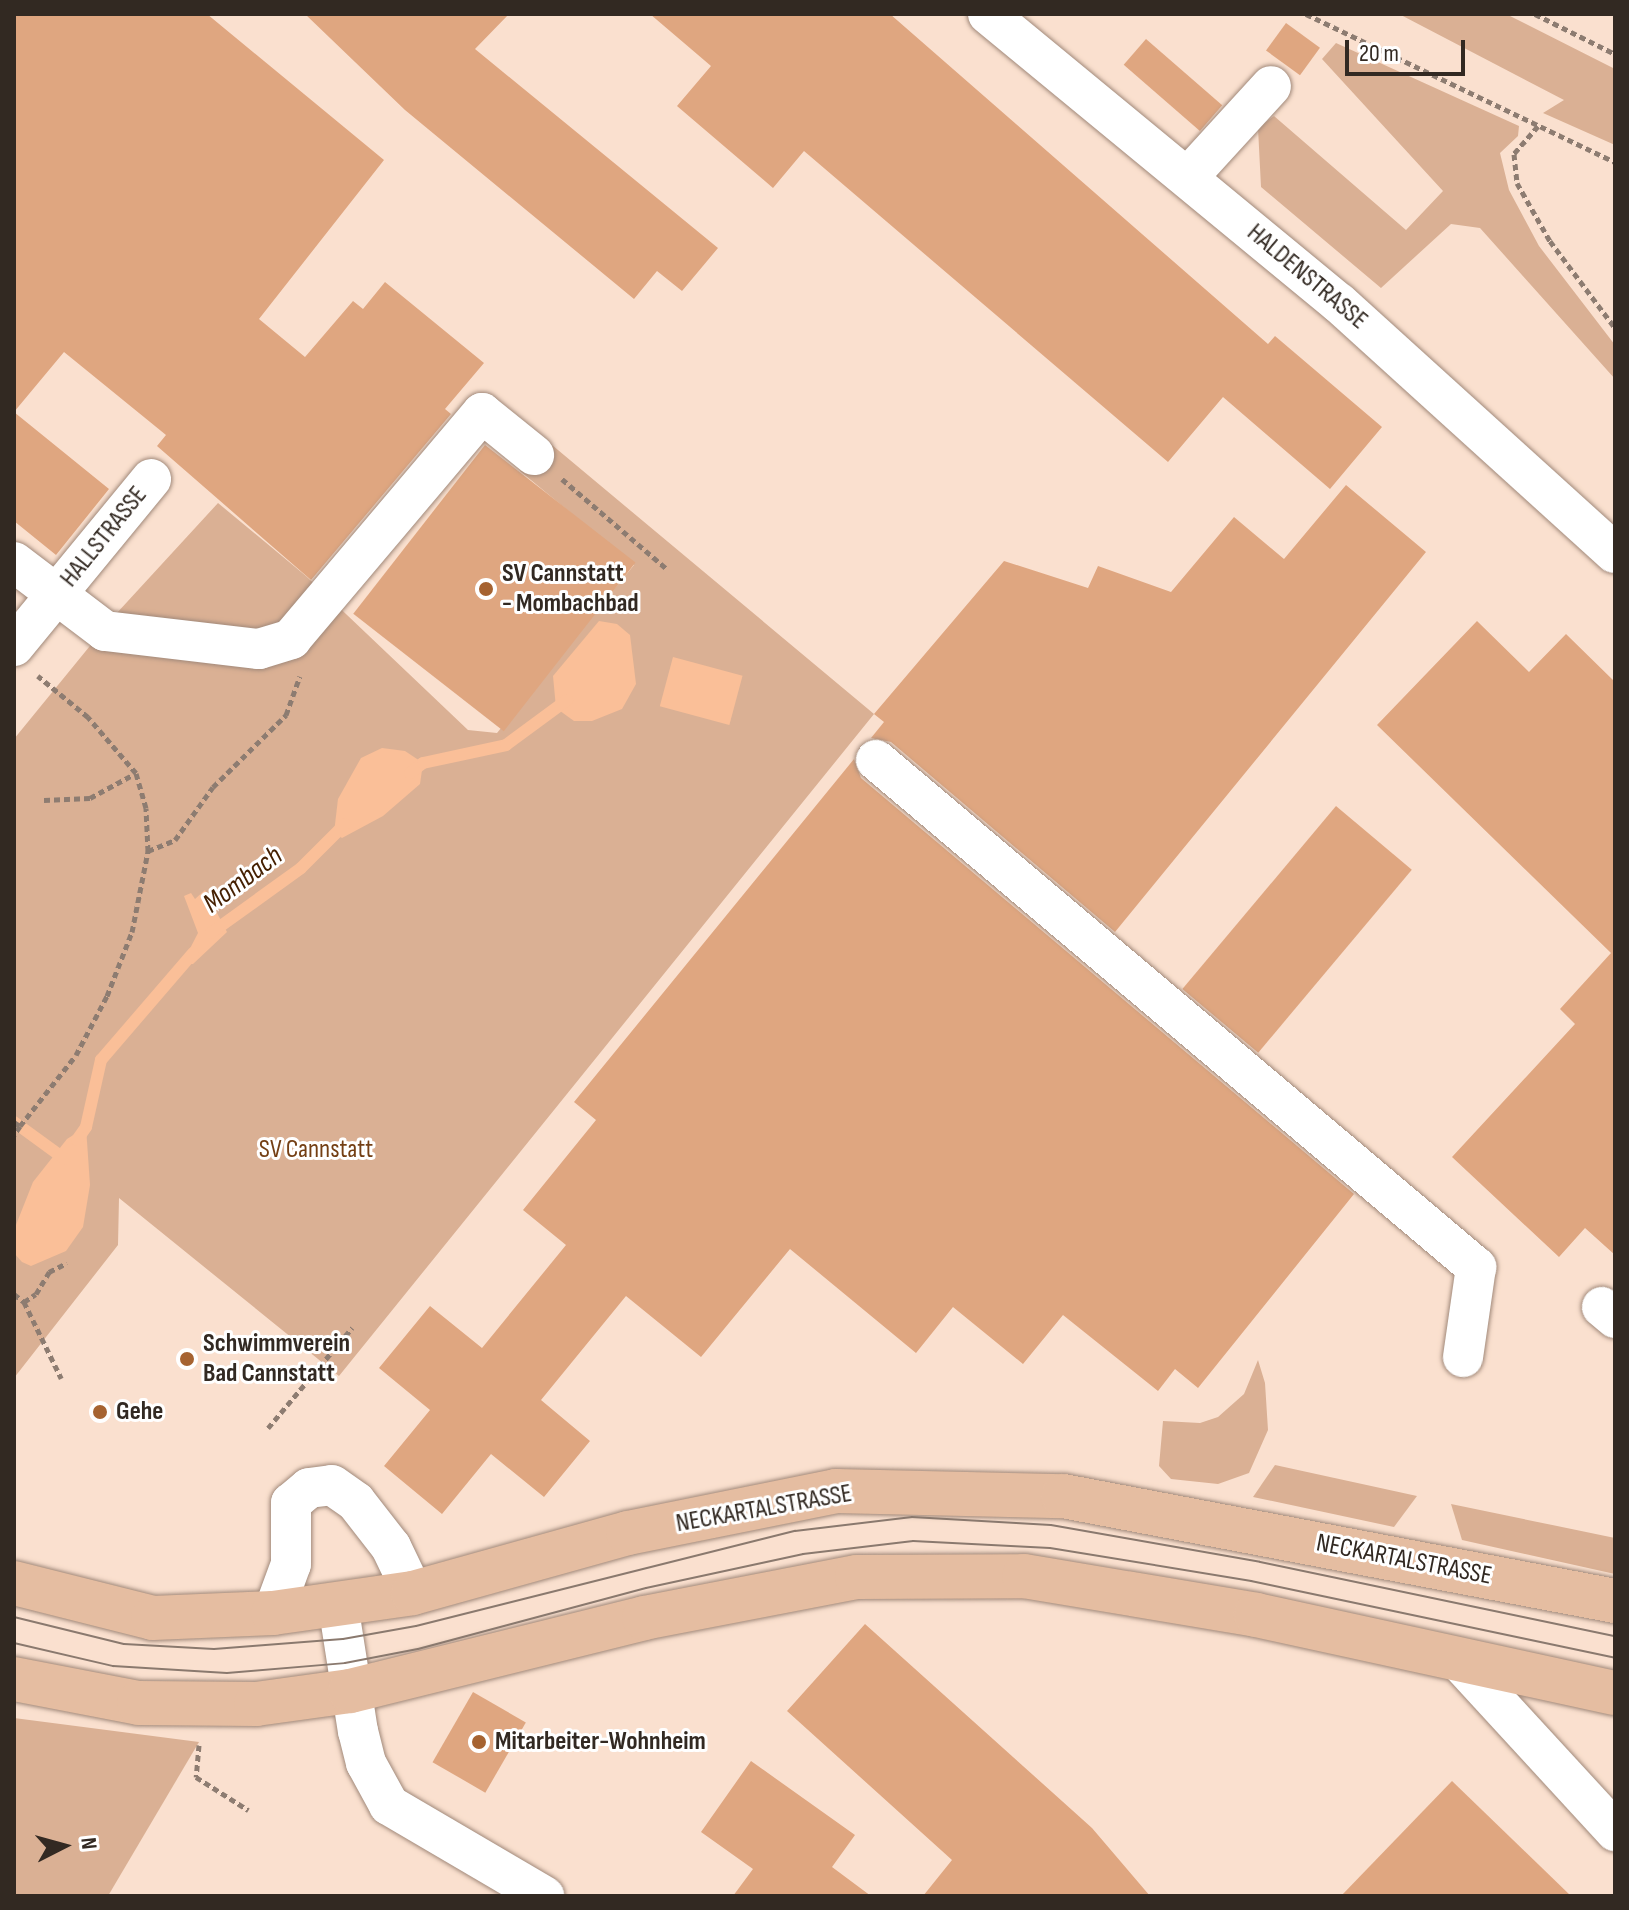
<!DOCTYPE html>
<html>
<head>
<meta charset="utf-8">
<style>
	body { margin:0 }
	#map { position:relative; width:1629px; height:1910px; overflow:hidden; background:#fae0cf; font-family:"Sofia Sans Condensed",sans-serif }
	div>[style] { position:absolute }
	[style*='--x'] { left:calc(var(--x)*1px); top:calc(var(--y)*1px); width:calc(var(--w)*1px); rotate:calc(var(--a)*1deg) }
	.green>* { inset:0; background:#dab094 }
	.water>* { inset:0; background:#fabf98; transform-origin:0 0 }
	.stream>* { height:12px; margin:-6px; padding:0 6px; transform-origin:6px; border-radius:6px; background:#fabf98 }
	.building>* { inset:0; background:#dfa680; transform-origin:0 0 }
	.path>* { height:5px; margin-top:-2.5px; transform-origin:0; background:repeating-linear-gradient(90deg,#8d7c71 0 6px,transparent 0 10px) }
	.roads { filter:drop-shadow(0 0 2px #a1897a) drop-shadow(0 0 2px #a1897a) }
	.minor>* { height:40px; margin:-20px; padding:0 20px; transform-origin:20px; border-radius:20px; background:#fff }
	.major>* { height:44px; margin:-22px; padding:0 22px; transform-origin:22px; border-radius:22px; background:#e5bda1 }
	.tram>* { height:2px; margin:-1px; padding:0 1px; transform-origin:1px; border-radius:1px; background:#8a796e }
	.dots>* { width:22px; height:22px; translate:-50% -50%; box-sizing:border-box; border:4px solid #fff; border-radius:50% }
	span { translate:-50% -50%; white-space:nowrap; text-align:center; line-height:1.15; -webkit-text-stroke:6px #fff; paint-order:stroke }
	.street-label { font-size:26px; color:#322922 }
	.poi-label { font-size:26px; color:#322922; font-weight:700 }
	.left { translate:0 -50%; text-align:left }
	.park-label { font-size:26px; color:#743f14 }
	.water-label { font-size:28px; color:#452002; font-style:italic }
	.frame { position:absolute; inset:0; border:16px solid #322922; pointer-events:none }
	.north { position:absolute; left:24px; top:1806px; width:80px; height:80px; -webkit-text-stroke:6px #fff; paint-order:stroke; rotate:84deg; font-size:22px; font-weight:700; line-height:32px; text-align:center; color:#322922 }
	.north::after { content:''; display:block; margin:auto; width:28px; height:36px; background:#322922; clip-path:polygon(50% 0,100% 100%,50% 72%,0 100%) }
	.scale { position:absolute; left:1345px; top:40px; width:120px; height:36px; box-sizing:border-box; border:4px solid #322922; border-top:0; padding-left:10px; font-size:24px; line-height:28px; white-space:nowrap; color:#322922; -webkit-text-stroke:6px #fff; paint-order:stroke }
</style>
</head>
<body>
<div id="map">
	<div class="green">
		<i style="clip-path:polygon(1399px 14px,1506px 14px,1615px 69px,1615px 145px,1543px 113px,1564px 100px)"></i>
		<i style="clip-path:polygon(1336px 43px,1519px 126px,1518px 136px,1500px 153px,1509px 190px,1539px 246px,1615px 345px,1615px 379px,1480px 228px,1451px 224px,1381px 288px,1261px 187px,1258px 128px,1274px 116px,1406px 230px,1443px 191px,1322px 59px)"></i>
		<i style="clip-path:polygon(546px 440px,874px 714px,339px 1376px,119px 1198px,118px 1245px,14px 1378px,14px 739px,116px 614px,218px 503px,306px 576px,468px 730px,497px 733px,634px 565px,520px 471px)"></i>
		<i style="clip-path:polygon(1258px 1360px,1265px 1383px,1268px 1430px,1249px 1473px,1218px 1484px,1171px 1479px,1159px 1466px,1163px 1421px,1200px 1423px,1218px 1417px,1244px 1394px)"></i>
		<i style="clip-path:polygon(1275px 1465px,1417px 1496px,1394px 1527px,1253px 1497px)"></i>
		<i style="clip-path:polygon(1451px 1504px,1615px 1538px,1615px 1574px,1462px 1540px)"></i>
		<i style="clip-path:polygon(14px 1718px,199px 1742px,108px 1896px,14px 1896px)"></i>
	</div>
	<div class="water">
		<i style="clip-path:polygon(599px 621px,617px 624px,630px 635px,636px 684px,622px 709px,592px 721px,574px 721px,556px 708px,553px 676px)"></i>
		<i style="left:673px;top:657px;width:72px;height:51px;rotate:15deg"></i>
		<i style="clip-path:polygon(382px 748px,405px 751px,423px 763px,420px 784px,383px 816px,342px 838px,334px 833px,338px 799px,361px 758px)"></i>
		<i style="clip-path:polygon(205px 890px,227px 932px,193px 964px,182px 964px,198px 933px,184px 896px,191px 893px,195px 899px)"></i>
		<i style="clip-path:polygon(86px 1127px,90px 1185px,83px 1227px,66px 1251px,31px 1266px,22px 1262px,14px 1253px,14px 1230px,33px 1182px,67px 1139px)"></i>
	</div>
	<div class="stream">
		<i style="--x:410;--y:773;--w:16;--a:-38"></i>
		<i style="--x:423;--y:763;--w:85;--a:-12.2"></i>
		<i style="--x:506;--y:745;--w:76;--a:-36.4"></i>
		<i style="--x:211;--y:933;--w:111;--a:-35.8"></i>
		<i style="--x:301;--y:868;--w:62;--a:-45"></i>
		<i style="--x:14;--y:1122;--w:63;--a:36"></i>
		<i style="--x:77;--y:1140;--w:16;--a:-55"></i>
		<i style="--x:86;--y:1127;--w:69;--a:-77.4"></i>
		<i style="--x:101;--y:1060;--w:141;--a:-49.3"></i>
	</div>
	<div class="building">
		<i style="clip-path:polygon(14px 14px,207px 14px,384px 160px,259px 319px,305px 357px,353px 301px,363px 309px,385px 282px,484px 363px,445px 409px,451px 414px,311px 580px,157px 446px,166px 435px,64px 352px,14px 412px,109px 489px,56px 555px,14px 521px)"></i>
		<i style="clip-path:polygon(305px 14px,509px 14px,475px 49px,718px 248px,682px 291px,657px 271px,634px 299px,405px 110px)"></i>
		<i style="clip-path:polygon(650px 14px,890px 14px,1268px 344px,1275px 336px,1382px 427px,1330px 489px,1223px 397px,1168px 462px,804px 151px,773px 188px,677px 106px,711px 66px)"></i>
		<i style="left:1286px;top:23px;width:42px;height:34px;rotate:36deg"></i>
		<i style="left:1146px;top:39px;width:101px;height:34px;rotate:41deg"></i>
		<i style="left:485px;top:445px;width:191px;height:214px;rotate:38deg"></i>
		<i style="clip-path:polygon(1346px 485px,1426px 552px,1115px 932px,891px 742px,871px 738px,884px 722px,874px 714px,1004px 561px,1088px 588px,1098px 566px,1171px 592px,1234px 517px,1284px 559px)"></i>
		<i style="clip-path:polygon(1477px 621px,1529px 672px,1566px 634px,1615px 682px,1615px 1255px,1585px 1228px,1559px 1257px,1452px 1157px,1575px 1024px,1560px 1009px,1611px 953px,1377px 725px)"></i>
		<i style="clip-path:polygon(854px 759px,861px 778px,1354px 1194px,1198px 1388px,1175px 1369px,1158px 1391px,1063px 1315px,1023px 1364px,953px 1307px,916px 1353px,790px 1249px,701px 1357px,626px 1296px,541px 1400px,590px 1441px,544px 1497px,491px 1454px,442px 1514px,384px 1466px,430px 1410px,379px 1368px,430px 1306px,482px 1348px,566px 1245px,523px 1210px,596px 1120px,574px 1102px)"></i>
		<i style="left:1336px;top:806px;width:99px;height:239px;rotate:40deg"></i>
		<i style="clip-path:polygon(865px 1624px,1092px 1828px,1150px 1896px,923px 1896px,952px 1860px,787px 1711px)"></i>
		<i style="left:473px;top:1692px;width:61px;height:81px;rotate:30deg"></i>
		<i style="clip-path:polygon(751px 1761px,855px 1835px,832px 1867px,871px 1896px,733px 1896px,753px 1869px,701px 1832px)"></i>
		<i style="clip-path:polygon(1452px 1781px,1571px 1896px,1341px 1896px)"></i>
	</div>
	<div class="path">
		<i style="--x:1306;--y:14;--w:343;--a:25.6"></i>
		<i style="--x:1535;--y:14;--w:89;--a:26.6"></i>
		<i style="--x:1538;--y:126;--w:37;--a:131"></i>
		<i style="--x:1514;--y:154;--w:29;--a:84"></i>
		<i style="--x:1517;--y:183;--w:67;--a:60.4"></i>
		<i style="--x:1550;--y:241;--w:109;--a:53.2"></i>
		<i style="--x:562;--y:479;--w:138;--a:40.6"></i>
		<i style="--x:44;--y:800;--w:46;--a:-2.5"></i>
		<i style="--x:90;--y:798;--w:52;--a:-28.5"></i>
		<i style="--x:148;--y:851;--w:29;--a:-22"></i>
		<i style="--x:175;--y:840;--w:65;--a:-54.4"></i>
		<i style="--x:213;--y:787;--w:103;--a:-44.6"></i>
		<i style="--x:286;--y:715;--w:41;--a:-70.3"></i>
		<i style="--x:14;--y:1122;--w:7;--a:34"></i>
		<i style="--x:20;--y:1126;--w:11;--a:124"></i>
		<i style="--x:20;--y:1126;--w:90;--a:-51.7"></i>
		<i style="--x:76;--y:1055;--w:67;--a:-62.3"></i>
		<i style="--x:107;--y:996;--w:69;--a:-68.7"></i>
		<i style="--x:132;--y:932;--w:83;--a:-78.8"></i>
		<i style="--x:148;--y:851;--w:43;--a:-92.7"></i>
		<i style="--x:146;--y:808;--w:36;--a:-106"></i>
		<i style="--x:136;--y:773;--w:74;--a:-130.6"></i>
		<i style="--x:88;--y:717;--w:65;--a:-140.6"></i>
		<i style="--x:14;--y:1294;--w:13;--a:39"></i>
		<i style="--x:24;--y:1302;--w:85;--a:64"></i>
		<i style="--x:24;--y:1302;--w:14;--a:-34"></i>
		<i style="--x:36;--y:1294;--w:26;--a:-59"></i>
		<i style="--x:49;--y:1272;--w:20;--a:-27"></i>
		<i style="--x:268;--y:1428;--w:131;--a:-50"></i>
		<i style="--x:199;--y:1745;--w:32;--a:95"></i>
		<i style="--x:196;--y:1777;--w:62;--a:32.4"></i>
	</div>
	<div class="roads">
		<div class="minor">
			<i style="--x:988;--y:14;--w:455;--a:39.5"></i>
			<i style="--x:1339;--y:303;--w:372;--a:42.2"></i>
			<i style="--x:1188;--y:177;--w:123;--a:-47.6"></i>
			<i style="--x:14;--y:562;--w:114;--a:37.2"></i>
			<i style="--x:105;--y:631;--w:155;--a:6.7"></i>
			<i style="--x:259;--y:649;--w:34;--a:-17"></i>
			<i style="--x:291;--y:639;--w:296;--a:-49.8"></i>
			<i style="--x:482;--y:413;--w:67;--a:38.9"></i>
			<i style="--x:14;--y:646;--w:216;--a:-50.6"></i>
			<i style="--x:876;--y:760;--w:786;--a:40.2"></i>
			<i style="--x:1476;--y:1267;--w:91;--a:98.2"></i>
			<i style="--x:1602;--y:1307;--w:17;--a:40"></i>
			<i style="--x:338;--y:1604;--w:129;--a:81.1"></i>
			<i style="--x:358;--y:1731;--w:33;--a:76"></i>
			<i style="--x:366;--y:1763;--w:48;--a:61.3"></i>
			<i style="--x:389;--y:1805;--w:180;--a:30.4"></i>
			<i style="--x:273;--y:1613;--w:52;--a:-69.8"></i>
			<i style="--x:291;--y:1564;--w:61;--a:-90"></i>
			<i style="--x:291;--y:1503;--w:23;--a:-40"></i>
			<i style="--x:309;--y:1488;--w:23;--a:-7"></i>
			<i style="--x:332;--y:1485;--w:29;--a:35"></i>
			<i style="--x:356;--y:1502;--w:57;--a:52.1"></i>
			<i style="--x:391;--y:1547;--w:51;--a:64.4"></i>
			<i style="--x:1457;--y:1659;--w:234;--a:47.4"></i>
		</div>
		<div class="major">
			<i style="--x:14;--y:1583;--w:143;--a:14.1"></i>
			<i style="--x:153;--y:1618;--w:120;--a:-2.4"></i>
			<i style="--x:273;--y:1613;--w:141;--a:-8.1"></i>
			<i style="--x:413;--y:1593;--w:223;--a:-15.6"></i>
			<i style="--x:628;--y:1533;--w:212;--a:-11.4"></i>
			<i style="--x:836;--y:1491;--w:227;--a:1.3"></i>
			<i style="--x:1063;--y:1496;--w:562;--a:10.77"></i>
			<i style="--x:14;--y:1679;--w:127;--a:10.9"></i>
			<i style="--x:139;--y:1703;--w:117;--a:0.5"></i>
			<i style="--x:256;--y:1704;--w:95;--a:-7.9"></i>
			<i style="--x:350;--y:1691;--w:303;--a:-13.9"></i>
			<i style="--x:644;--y:1618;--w:217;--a:-10.9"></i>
			<i style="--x:857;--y:1577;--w:167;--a:-0.3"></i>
			<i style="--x:1024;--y:1576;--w:235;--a:9.5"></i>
			<i style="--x:1256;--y:1615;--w:367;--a:12.3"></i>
		</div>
	</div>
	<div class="tram">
		<i style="--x:14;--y:1617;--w:113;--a:13.8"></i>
		<i style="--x:124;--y:1644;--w:90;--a:3.2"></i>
		<i style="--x:214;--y:1649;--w:129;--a:-4.4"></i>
		<i style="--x:343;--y:1639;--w:74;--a:-10.1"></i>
		<i style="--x:416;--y:1626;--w:391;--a:-14.1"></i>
		<i style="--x:795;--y:1531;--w:118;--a:-6.8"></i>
		<i style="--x:912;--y:1517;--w:139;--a:3.3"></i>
		<i style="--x:1051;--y:1525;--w:212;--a:10"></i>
		<i style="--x:1260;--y:1562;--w:363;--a:11.8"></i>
		<i style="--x:14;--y:1643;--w:102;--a:13.1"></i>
		<i style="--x:113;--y:1666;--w:114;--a:3.5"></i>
		<i style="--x:227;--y:1673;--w:118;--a:-4.8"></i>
		<i style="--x:345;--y:1663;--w:74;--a:-10.9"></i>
		<i style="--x:418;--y:1649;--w:236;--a:-15"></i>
		<i style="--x:646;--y:1588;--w:161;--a:-12.2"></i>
		<i style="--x:803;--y:1554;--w:111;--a:-6.7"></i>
		<i style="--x:913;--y:1541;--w:137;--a:2.9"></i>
		<i style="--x:1050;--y:1548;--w:204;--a:9.3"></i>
		<i style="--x:1251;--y:1581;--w:372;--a:11.9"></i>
	</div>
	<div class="dots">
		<i style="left:486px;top:589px;background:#a66331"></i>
		<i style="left:187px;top:1359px;background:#a66331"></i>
		<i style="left:100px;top:1412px;background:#a66331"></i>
		<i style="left:479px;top:1742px;background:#a66331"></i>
	</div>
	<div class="street-label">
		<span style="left:1307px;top:277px;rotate:40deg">HALDENSTRASSE</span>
		<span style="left:104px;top:537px;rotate:-51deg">HALLSTRASSE</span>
		<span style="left:764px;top:1509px;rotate:-10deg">NECKARTALSTRASSE</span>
		<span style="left:1404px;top:1560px;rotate:11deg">NECKARTALSTRASSE</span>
	</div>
	<div class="poi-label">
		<span class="left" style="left:502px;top:589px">SV Cannstatt<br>- Mombachbad</span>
		<span class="left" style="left:203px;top:1359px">Schwimmverein<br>Bad Cannstatt</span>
		<span class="left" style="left:116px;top:1412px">Gehe</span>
		<span class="left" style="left:495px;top:1742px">Mitarbeiter-Wohnheim</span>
	</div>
	<div class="park-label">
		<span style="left:316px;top:1150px">SV Cannstatt</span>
	</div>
	<div class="water-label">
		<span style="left:243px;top:880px;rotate:-37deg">Mombach</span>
	</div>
	<div class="frame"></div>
	<div class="north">N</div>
	<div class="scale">20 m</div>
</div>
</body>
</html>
